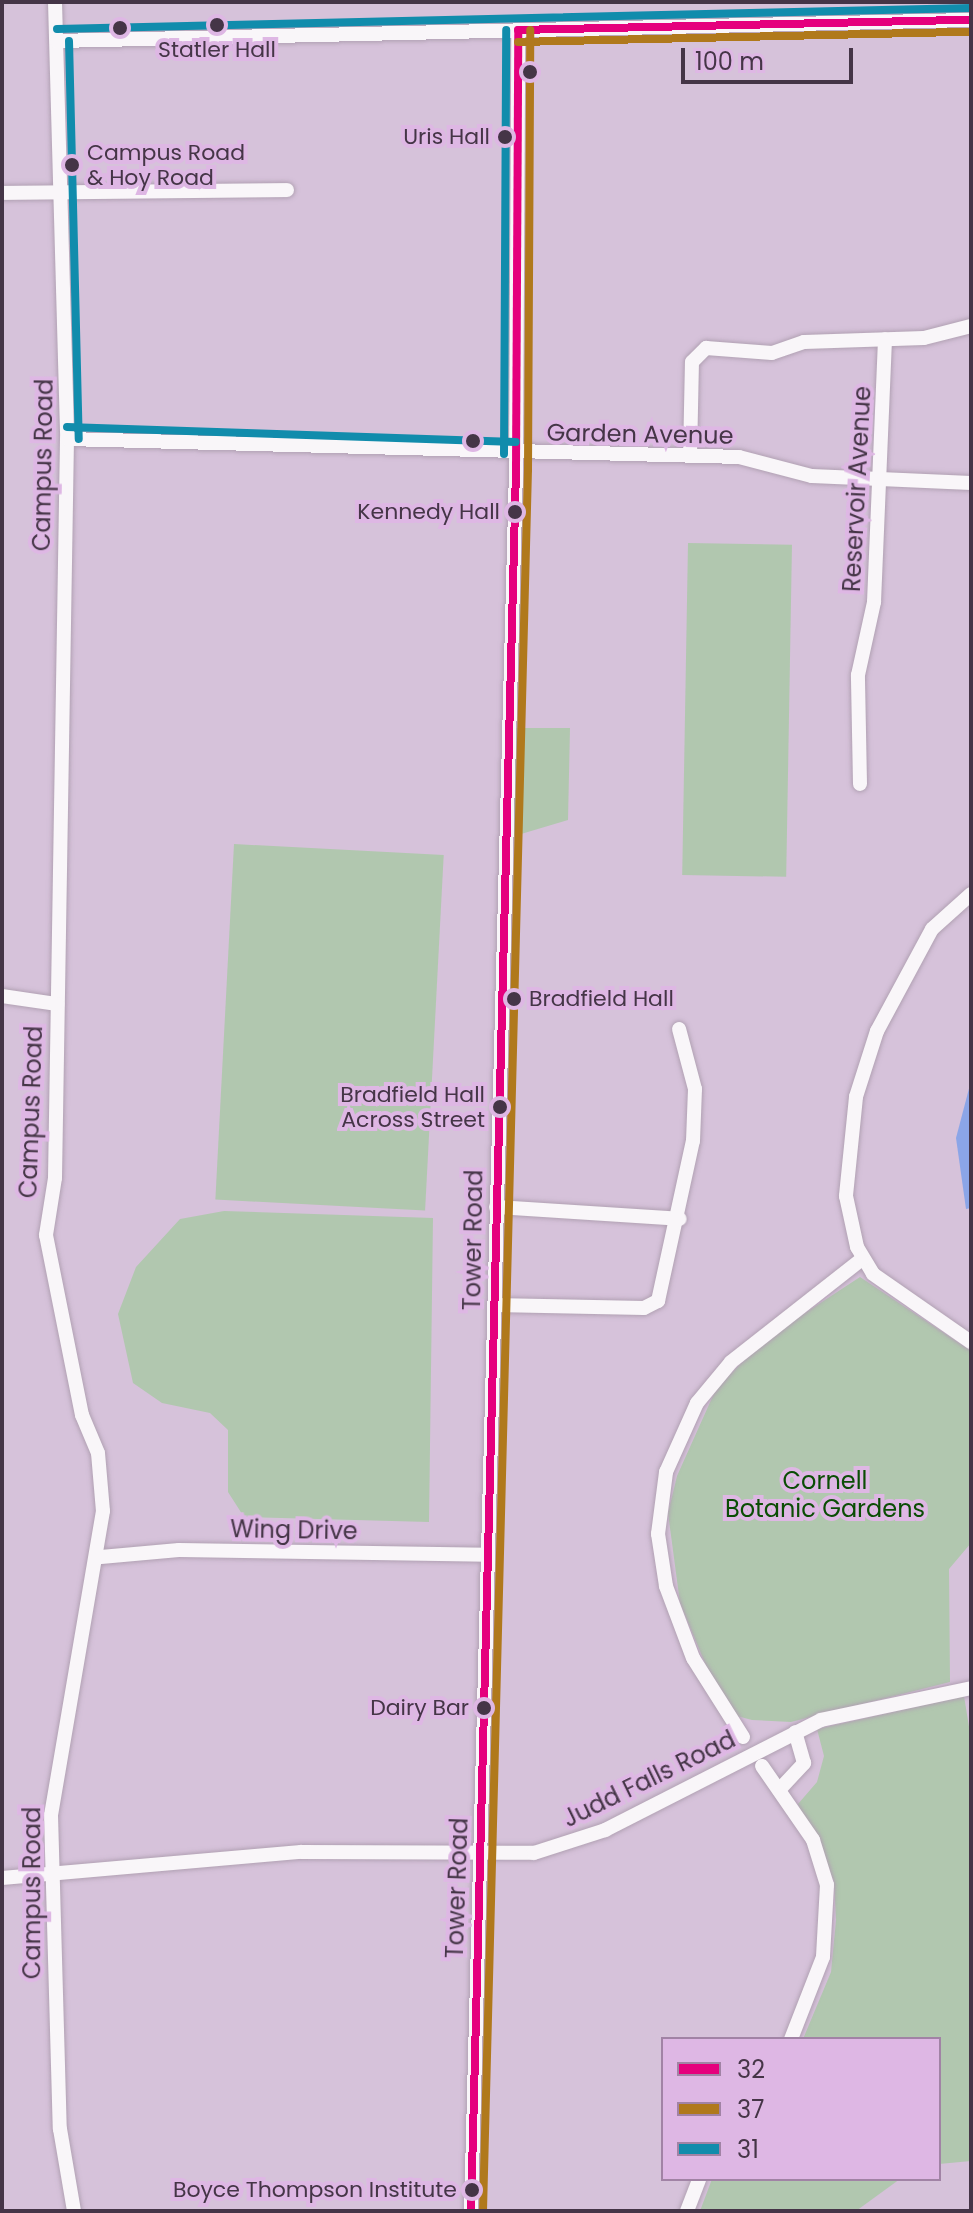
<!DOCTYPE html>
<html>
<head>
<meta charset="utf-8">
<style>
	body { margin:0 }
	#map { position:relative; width:973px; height:2213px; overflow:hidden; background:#d6c2da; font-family:Poppins,sans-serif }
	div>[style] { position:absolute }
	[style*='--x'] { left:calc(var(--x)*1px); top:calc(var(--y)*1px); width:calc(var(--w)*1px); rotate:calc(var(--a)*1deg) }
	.green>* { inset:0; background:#b1c7af; transform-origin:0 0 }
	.water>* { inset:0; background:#8ba5e7 }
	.roads { filter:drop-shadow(0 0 2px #b1a1b3) drop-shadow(0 0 2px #b1a1b3) }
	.minor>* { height:14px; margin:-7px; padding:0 7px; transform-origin:7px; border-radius:7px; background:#f9f6f9 }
	.bus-1>* { height:8px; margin:-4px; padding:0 4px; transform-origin:4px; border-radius:4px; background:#e5007d }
	.bus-2>* { height:8px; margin:-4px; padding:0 4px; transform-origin:4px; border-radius:4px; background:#b0791c }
	.bus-3>* { height:8px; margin:-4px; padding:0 4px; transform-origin:4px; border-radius:4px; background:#118cac }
	.dots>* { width:22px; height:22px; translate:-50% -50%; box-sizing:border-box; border:4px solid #deb7e4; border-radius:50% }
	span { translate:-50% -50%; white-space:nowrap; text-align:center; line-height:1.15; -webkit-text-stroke:8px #deb7e4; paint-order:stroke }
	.bus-label { font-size:22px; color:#453547 }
	.right { translate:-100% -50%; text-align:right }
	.left { translate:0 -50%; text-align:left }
	.street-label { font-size:24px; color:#453547 }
	.park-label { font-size:24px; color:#0a4d04 }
	.frame { position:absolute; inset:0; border:4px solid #453547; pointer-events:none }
	.legend { position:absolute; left:661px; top:2037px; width:280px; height:144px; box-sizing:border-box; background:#deb7e4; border:2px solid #a183a5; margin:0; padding:10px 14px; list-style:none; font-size:24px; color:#453547 }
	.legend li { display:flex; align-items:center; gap:16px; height:40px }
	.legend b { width:40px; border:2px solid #a183a5 }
	.scale { position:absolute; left:681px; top:48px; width:172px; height:36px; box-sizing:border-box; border:4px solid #453547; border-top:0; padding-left:10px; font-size:24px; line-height:28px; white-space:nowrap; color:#453547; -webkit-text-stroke:6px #deb7e4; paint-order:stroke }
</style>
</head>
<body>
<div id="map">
	<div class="green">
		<i style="left:688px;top:543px;width:104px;height:332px;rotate:1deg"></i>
		<i style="clip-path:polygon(515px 728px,570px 728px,568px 820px,511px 837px)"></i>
		<i style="left:234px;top:844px;width:210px;height:356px;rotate:3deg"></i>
		<i style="clip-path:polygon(224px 1211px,433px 1218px,429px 1522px,244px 1517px,228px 1492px,228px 1430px,210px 1413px,162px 1403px,133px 1383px,118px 1314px,136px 1267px,180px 1219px)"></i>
		<i style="clip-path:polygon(860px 1277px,971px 1351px,971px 1543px,949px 1569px,950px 1682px,791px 1722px,752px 1720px,737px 1716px,707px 1668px,680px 1603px,668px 1513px,677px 1476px,716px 1389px,764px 1340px)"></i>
		<i style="clip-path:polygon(964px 1696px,971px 1739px,971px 2161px,939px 2164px,939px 2039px,803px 2039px,831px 1972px,836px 1920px,834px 1881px,798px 1804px,817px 1782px,824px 1756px,817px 1729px)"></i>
		<i style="clip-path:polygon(712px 2179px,900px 2179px,856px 2211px,700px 2211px)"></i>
	</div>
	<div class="water">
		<i style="clip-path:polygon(971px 1081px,971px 1208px,966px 1209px,956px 1138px)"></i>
	</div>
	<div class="roads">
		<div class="minor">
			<i style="--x:55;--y:2;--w:437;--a:88.4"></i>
			<i style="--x:67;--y:439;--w:739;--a:90.93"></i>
			<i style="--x:55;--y:1178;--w:58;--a:99"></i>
			<i style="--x:46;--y:1235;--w:184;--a:78.7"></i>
			<i style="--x:82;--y:1415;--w:41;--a:67.2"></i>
			<i style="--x:98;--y:1453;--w:58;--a:85.1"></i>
			<i style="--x:103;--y:1511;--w:308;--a:99.7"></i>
			<i style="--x:51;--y:1815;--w:314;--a:88.4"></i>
			<i style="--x:60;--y:2129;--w:83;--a:80.3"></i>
			<i style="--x:57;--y:41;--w:914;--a:-1.32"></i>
			<i style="--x:2;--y:193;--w:285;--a:-0.6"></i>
			<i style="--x:67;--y:439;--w:672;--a:1.53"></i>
			<i style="--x:739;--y:457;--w:75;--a:14.6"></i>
			<i style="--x:812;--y:476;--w:159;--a:2.5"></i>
			<i style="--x:690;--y:456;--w:94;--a:-88.8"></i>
			<i style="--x:692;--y:362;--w:20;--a:-45"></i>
			<i style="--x:706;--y:348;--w:66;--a:4.3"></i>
			<i style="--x:772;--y:353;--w:34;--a:-19"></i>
			<i style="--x:804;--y:342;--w:120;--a:-1.9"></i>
			<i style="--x:924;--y:338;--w:49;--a:-14.3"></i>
			<i style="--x:860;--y:784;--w:109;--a:-91.1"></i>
			<i style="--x:858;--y:675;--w:75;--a:-77.6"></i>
			<i style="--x:874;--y:602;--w:263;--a:-87.6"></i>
			<i style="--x:971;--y:894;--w:52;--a:138.1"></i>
			<i style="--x:932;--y:929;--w:116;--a:118.3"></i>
			<i style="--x:877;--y:1031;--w:69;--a:107.7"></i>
			<i style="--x:856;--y:1097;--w:100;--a:95.8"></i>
			<i style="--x:846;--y:1196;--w:52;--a:77.8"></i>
			<i style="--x:857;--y:1247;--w:31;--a:59"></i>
			<i style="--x:873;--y:1274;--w:119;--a:34.8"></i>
			<i style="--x:2;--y:996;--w:56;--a:8.3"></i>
			<i style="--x:496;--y:1207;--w:184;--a:3.7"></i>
			<i style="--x:494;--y:1305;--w:150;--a:1.1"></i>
			<i style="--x:644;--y:1308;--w:16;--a:-27"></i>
			<i style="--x:658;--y:1301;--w:164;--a:-77.7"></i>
			<i style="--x:693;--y:1141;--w:52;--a:-87.8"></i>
			<i style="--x:695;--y:1089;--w:62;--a:-104.9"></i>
			<i style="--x:101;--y:1557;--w:78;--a:-5.1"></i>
			<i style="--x:179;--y:1550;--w:308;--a:0.9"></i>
			<i style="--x:743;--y:1737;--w:93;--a:-122.3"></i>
			<i style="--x:693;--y:1658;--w:77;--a:-110.6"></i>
			<i style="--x:666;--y:1586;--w:53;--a:-98.7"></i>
			<i style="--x:658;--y:1534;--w:63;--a:-82.6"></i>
			<i style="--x:666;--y:1472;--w:76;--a:-65.8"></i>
			<i style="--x:697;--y:1403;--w:53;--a:-50.3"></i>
			<i style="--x:731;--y:1362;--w:167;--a:-38.2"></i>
			<i style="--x:762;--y:1766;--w:90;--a:55.4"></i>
			<i style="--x:813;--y:1840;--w:47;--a:72.7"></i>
			<i style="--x:827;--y:1885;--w:72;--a:93.2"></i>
			<i style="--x:823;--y:1957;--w:88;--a:111.3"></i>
			<i style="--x:779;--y:1790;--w:37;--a:-47"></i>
			<i style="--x:804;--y:1763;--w:32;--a:-106"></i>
			<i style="--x:2;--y:1878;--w:300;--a:-5"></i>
			<i style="--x:301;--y:1852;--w:233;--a:0.2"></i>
			<i style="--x:534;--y:1853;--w:75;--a:-17.9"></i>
			<i style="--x:605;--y:1830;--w:242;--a:-27"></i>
			<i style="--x:821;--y:1720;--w:153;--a:-12"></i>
			<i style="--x:471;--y:2211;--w:1742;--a:-88.52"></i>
			<i style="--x:516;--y:470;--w:440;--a:-89.7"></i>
			<i style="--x:687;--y:2211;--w:34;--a:-69"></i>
		</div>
	</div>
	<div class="bus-1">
		<i style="--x:518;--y:30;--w:453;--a:-1.3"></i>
		<i style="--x:471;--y:2211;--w:1742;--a:-88.52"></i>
		<i style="--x:516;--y:470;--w:440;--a:-89.7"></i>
	</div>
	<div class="bus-2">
		<i style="--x:518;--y:42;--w:453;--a:-1.3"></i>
		<i style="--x:483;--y:2211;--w:1742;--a:-88.52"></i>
		<i style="--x:528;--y:470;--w:440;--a:-89.7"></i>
	</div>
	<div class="bus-3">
		<i style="--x:57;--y:29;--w:914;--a:-1.32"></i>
		<i style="--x:69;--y:41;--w:398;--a:88.6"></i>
		<i style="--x:67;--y:427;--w:449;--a:1.9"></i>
		<i style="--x:504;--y:454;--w:424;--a:-89.7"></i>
	</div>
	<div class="dots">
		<i style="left:217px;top:25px;background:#453547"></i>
		<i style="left:120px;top:28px;background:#453547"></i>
		<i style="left:530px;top:72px;background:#453547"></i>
		<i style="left:505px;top:137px;background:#453547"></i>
		<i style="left:72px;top:165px;background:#453547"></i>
		<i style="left:473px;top:441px;background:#453547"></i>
		<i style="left:515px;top:512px;background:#453547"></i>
		<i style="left:514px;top:999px;background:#453547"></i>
		<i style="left:500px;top:1107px;background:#453547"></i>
		<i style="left:484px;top:1708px;background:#453547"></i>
		<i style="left:472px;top:2190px;background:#453547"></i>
	</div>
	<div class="bus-label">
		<span style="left:217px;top:50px">Statler Hall</span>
		<span class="right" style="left:490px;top:137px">Uris Hall</span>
		<span class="left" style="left:87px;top:165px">Campus Road<br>&amp; Hoy Road</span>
		<span class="right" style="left:500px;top:512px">Kennedy Hall</span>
		<span class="left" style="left:529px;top:999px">Bradfield Hall</span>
		<span class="right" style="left:485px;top:1107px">Bradfield Hall<br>Across Street</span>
		<span class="right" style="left:469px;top:1708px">Dairy Bar</span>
		<span class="right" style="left:457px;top:2190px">Boyce Thompson Institute</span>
	</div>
	<div class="street-label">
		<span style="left:640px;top:434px;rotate:1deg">Garden Avenue</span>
		<span style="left:43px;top:465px;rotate:-89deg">Campus Road</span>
		<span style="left:857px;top:489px;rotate:-87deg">Reservoir Avenue</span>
		<span style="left:31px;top:1112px;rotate:-88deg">Campus Road</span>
		<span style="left:473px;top:1240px;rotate:-89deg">Tower Road</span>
		<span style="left:294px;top:1530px;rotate:1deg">Wing Drive</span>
		<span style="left:649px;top:1779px;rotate:-26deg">Judd Falls Road</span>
		<span style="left:457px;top:1888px;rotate:-88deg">Tower Road</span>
		<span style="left:32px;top:1893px;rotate:-90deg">Campus Road</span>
	</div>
	<div class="park-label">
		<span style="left:825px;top:1495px">Cornell<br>Botanic Gardens</span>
	</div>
	<div class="frame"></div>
	<ul class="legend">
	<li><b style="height:10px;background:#e5007d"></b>32</li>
	<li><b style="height:10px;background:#b0791c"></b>37</li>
	<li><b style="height:10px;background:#118cac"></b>31</li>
	</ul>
	<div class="scale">100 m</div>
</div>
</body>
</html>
